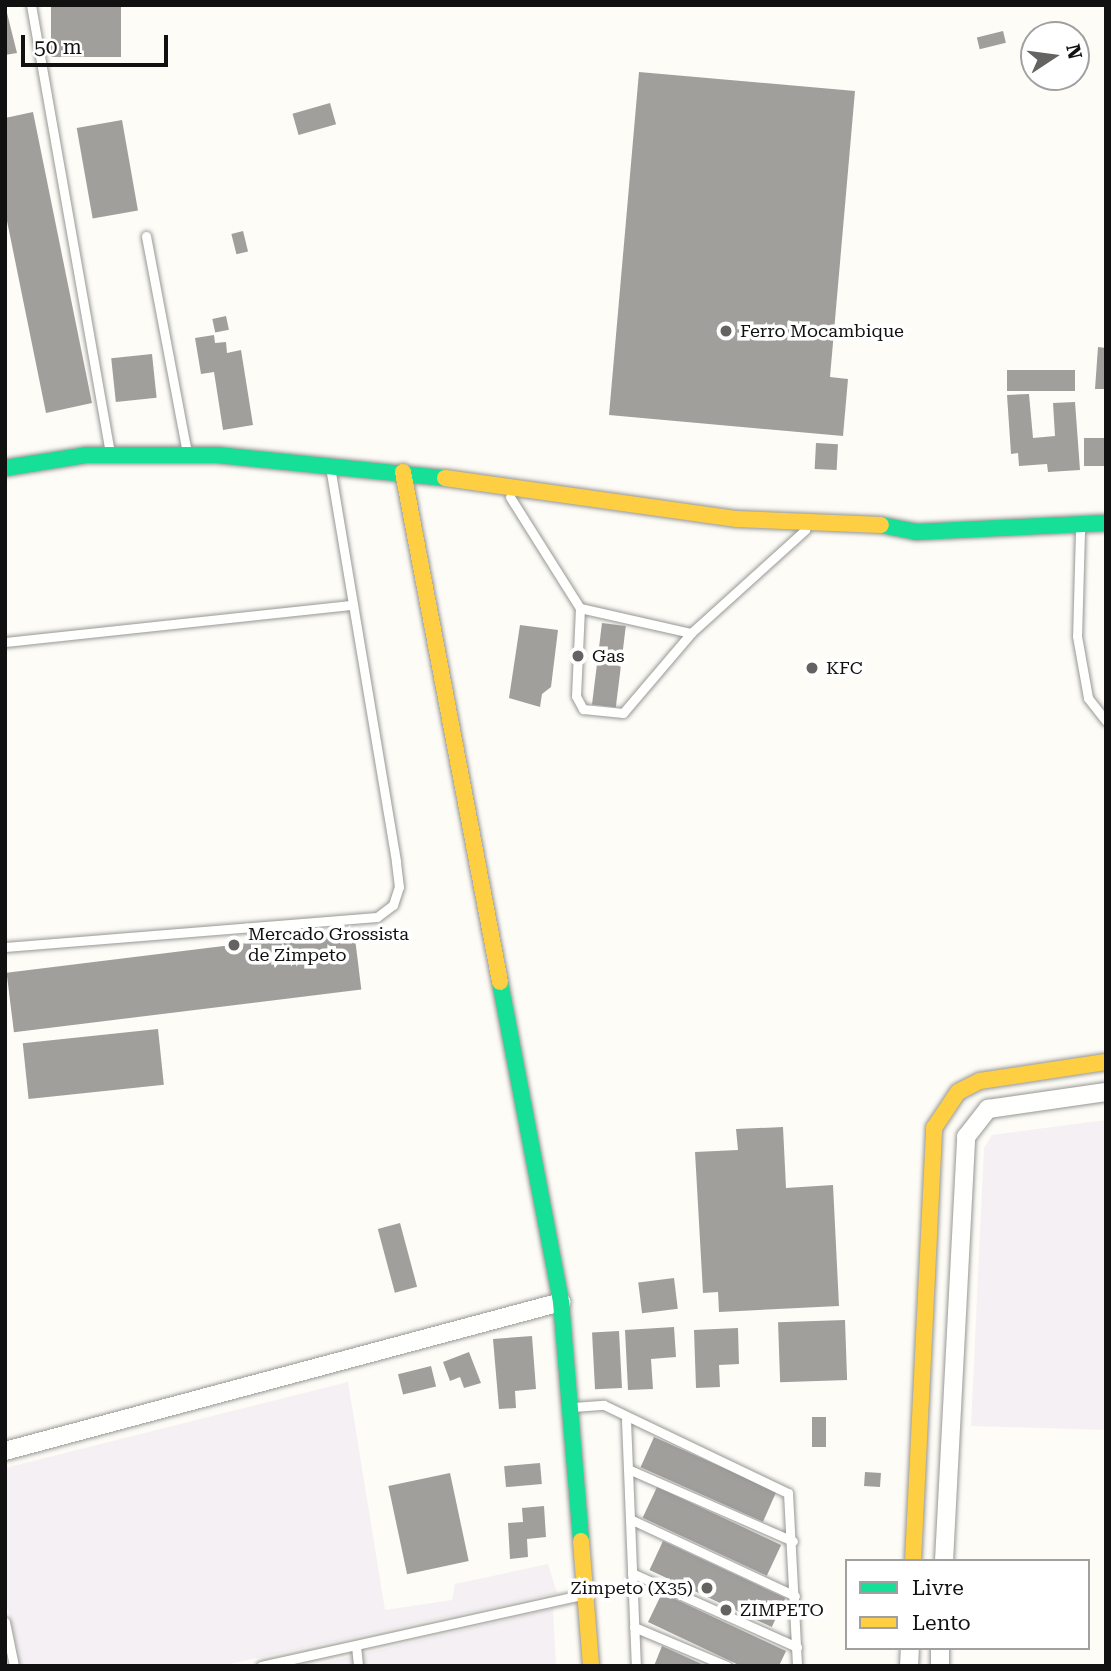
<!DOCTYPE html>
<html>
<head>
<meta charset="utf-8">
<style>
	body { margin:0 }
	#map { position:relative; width:1111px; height:1671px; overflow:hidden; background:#fdfcf7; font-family:"Roboto Serif",serif }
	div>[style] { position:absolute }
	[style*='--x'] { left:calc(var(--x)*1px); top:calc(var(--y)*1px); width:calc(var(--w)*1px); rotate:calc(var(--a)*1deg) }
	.industrial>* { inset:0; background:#f5f0f3 }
	.building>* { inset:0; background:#a19f9c; transform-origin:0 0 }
	.roads { filter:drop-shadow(0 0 2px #979795) drop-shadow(0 0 2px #979795) }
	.lane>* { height:9px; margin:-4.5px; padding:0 4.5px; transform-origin:4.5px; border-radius:4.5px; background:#fffffe }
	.street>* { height:18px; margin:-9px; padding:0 9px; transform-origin:9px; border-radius:9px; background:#fffffe }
	.fast>* { height:16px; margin:-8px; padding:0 8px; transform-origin:8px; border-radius:8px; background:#16e098 }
	.slow>* { height:16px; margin:-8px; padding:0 8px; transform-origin:8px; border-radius:8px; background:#ffcf43 }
	.dots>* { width:19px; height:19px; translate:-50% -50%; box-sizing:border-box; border:4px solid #fff; border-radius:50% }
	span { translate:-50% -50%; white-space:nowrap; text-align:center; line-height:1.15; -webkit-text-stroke:7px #fff; paint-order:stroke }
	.poi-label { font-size:18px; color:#111 }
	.left { translate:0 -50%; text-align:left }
	.right { translate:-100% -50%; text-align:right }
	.frame { position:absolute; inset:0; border:7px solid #111; pointer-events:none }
	.legend { position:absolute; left:845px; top:1559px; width:245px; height:91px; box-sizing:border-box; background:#fff; border:2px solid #a0a0a0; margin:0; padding:9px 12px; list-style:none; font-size:21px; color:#111 }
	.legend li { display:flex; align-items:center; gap:14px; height:35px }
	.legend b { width:35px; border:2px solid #a0a0a0 }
	.north { position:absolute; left:1020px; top:21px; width:70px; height:70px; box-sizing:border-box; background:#fff; border:2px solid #a0a0a0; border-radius:50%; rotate:77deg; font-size:19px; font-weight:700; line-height:28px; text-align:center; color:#111 }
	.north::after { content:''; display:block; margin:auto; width:24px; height:32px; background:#646362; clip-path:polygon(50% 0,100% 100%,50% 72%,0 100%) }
	.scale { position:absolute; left:21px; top:35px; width:147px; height:32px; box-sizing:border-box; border:4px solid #111; border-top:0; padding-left:9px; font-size:21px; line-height:24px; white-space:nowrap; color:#111; -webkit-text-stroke:5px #fff; paint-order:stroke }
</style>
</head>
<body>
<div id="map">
	<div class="industrial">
		<i style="clip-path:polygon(1106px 1120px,1106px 1430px,971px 1426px,984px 1148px,992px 1135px)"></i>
		<i style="clip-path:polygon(348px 1382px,385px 1610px,452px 1600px,455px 1584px,548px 1564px,557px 1593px,220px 1666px,21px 1666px,5px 1597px,5px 1468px)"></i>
		<i style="clip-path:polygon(553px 1609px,556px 1666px,310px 1666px)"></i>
	</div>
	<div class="building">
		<i style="clip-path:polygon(5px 5px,17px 53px,5px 55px)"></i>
		<i style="left:51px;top:5px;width:70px;height:52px"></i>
		<i style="left:1003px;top:31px;width:12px;height:27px;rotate:76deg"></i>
		<i style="clip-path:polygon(639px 72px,855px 91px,830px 377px,848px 379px,843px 436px,609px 415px)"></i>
		<i style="left:330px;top:103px;width:22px;height:39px;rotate:74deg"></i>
		<i style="clip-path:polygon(33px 112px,92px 403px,46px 413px,5px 211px,5px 118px)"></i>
		<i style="left:122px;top:120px;width:92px;height:46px;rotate:80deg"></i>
		<i style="left:243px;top:231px;width:21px;height:12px;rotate:76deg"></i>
		<i style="left:226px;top:316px;width:14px;height:14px;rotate:78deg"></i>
		<i style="clip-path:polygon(214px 335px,215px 343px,226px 342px,227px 353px,241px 350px,253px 425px,223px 430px,214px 372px,201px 374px,195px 338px)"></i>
		<i style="clip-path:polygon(1098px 347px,1106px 348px,1106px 389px,1095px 389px)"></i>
		<i style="left:152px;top:354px;width:44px;height:41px;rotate:84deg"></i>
		<i style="left:1007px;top:370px;width:68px;height:21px"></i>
		<i style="clip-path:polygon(1029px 394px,1033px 438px,1055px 436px,1053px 403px,1075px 402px,1080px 470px,1048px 472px,1047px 464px,1019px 466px,1018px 453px,1011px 454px,1007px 395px)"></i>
		<i style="left:1106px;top:438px;width:28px;height:22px;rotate:90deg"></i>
		<i style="left:816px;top:443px;width:22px;height:26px;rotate:3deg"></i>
		<i style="left:602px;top:623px;width:24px;height:82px;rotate:7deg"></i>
		<i style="clip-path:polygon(520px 625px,558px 630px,551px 687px,542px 694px,540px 707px,509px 698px)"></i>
		<i style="left:354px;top:930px;width:60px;height:350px;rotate:83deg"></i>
		<i style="left:158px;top:1029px;width:56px;height:136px;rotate:84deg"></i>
		<i style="clip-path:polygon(783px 1127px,786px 1188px,833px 1185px,839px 1306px,719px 1312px,718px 1292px,703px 1293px,695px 1152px,738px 1150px,736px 1129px)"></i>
		<i style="left:400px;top:1223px;width:66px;height:23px;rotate:75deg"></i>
		<i style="left:674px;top:1278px;width:31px;height:36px;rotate:83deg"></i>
		<i style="left:845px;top:1320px;width:60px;height:67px;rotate:88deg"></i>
		<i style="clip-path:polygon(674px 1327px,676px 1357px,651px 1359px,653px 1389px,628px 1390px,625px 1330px)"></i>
		<i style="clip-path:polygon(738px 1328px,739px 1364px,719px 1365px,720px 1387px,696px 1388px,694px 1330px)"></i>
		<i style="left:619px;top:1331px;width:57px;height:27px;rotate:87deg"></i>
		<i style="clip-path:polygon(532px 1336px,536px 1389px,515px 1391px,516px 1408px,499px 1409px,493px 1339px)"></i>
		<i style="clip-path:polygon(469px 1352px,481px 1383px,464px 1388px,460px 1377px,450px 1381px,443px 1362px)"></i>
		<i style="left:431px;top:1366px;width:21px;height:34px;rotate:76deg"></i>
		<i style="left:812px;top:1417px;width:14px;height:30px"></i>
		<i style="left:654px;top:1437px;width:134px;height:33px;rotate:24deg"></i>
		<i style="left:540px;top:1463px;width:21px;height:36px;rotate:85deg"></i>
		<i style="left:865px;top:1472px;width:16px;height:14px;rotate:4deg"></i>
		<i style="left:450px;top:1473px;width:90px;height:63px;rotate:78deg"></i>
		<i style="left:657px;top:1487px;width:137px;height:34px;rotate:25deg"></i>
		<i style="clip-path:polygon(544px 1506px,546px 1537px,527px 1539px,528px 1557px,510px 1559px,508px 1523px,523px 1522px,522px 1508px)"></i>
		<i style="left:663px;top:1541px;width:135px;height:32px;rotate:25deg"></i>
		<i style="clip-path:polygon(662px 1593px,786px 1651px,779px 1666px,741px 1666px,648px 1622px)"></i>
		<i style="clip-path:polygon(662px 1646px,706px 1666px,654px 1666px)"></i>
	</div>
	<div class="roads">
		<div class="lane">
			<i style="--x:31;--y:5;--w:450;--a:80"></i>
			<i style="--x:146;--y:236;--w:216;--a:79.3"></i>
			<i style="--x:510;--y:497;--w:131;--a:57.8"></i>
			<i style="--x:580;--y:608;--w:114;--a:12.7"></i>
			<i style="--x:691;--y:633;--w:154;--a:-42.1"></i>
			<i style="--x:1080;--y:531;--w:105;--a:91.6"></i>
			<i style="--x:1077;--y:636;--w:63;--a:79.9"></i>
			<i style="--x:1088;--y:698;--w:29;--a:52"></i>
			<i style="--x:580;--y:608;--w:88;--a:92.6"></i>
			<i style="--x:576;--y:696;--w:15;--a:62"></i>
			<i style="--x:583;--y:709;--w:40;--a:5.7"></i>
			<i style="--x:623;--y:713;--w:105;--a:-49.6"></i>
			<i style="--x:5;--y:642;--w:350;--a:-6.1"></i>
			<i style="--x:5;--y:947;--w:373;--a:-4.6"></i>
			<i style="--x:377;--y:917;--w:20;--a:-37"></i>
			<i style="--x:393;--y:905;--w:19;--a:-72"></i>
			<i style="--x:399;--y:887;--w:26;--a:-97"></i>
			<i style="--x:396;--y:861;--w:393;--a:-99.5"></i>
			<i style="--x:573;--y:1407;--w:31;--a:-4"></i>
			<i style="--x:604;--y:1405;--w:204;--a:25.6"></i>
			<i style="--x:788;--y:1493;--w:173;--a:87"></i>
			<i style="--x:626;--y:1420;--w:246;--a:87.7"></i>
			<i style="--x:628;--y:1469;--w:180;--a:23.6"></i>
			<i style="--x:630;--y:1519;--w:182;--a:25"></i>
			<i style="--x:632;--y:1573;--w:181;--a:24.2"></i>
			<i style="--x:5;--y:1622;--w:45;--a:78.4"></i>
			<i style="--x:634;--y:1627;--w:101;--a:22.8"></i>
			<i style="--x:356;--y:1646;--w:20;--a:84"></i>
			<i style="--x:261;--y:1666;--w:328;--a:-12.5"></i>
		</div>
		<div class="street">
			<i style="--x:5;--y:1451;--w:576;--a:-15"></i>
			<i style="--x:944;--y:1561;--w:425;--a:-87"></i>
			<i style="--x:966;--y:1137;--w:36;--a:-52"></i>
			<i style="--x:988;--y:1109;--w:119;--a:-8.2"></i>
			<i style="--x:909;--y:1666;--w:18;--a:-87"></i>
			<i style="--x:940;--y:1666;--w:18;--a:-90"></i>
		</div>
		<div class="fast">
			<i style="--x:5;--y:468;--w:82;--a:-9.1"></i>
			<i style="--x:86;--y:455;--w:131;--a:0"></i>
			<i style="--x:217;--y:455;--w:229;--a:5.8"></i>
			<i style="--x:881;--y:525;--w:36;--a:11"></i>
			<i style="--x:916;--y:532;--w:190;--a:-2.7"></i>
			<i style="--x:500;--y:982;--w:326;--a:79.2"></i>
			<i style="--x:561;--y:1302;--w:240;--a:85.2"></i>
		</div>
		<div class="slow">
			<i style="--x:403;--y:472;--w:519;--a:79.23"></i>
			<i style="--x:445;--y:478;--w:295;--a:8"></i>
			<i style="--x:737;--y:519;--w:144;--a:2.4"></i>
			<i style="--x:581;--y:1541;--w:125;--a:85.4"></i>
			<i style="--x:913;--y:1561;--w:434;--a:-87.2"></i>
			<i style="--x:934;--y:1128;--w:43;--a:-56.3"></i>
			<i style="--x:958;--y:1092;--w:25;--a:-27"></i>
			<i style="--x:980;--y:1081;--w:127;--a:-8.6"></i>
		</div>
	</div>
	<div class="dots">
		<i style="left:726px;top:331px;background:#646362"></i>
		<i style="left:578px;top:656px;background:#646362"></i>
		<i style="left:812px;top:668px;background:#646362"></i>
		<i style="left:234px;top:945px;background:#646362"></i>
		<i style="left:707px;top:1588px;background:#646362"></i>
		<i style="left:726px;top:1610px;background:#646362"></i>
	</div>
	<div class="poi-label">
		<span class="left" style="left:740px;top:331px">Ferro Mocambique</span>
		<span class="left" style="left:592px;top:656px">Gas</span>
		<span class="left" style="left:826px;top:668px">KFC</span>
		<span class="left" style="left:248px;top:945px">Mercado Grossista<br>de Zimpeto</span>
		<span class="right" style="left:693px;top:1588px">Zimpeto (X35)</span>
		<span class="left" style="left:740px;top:1610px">ZIMPETO</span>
	</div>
	<div class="frame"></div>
	<ul class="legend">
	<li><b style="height:9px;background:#16e098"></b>Livre</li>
	<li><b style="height:9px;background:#ffcf43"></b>Lento</li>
	</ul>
	<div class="north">N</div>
	<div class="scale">50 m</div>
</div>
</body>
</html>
